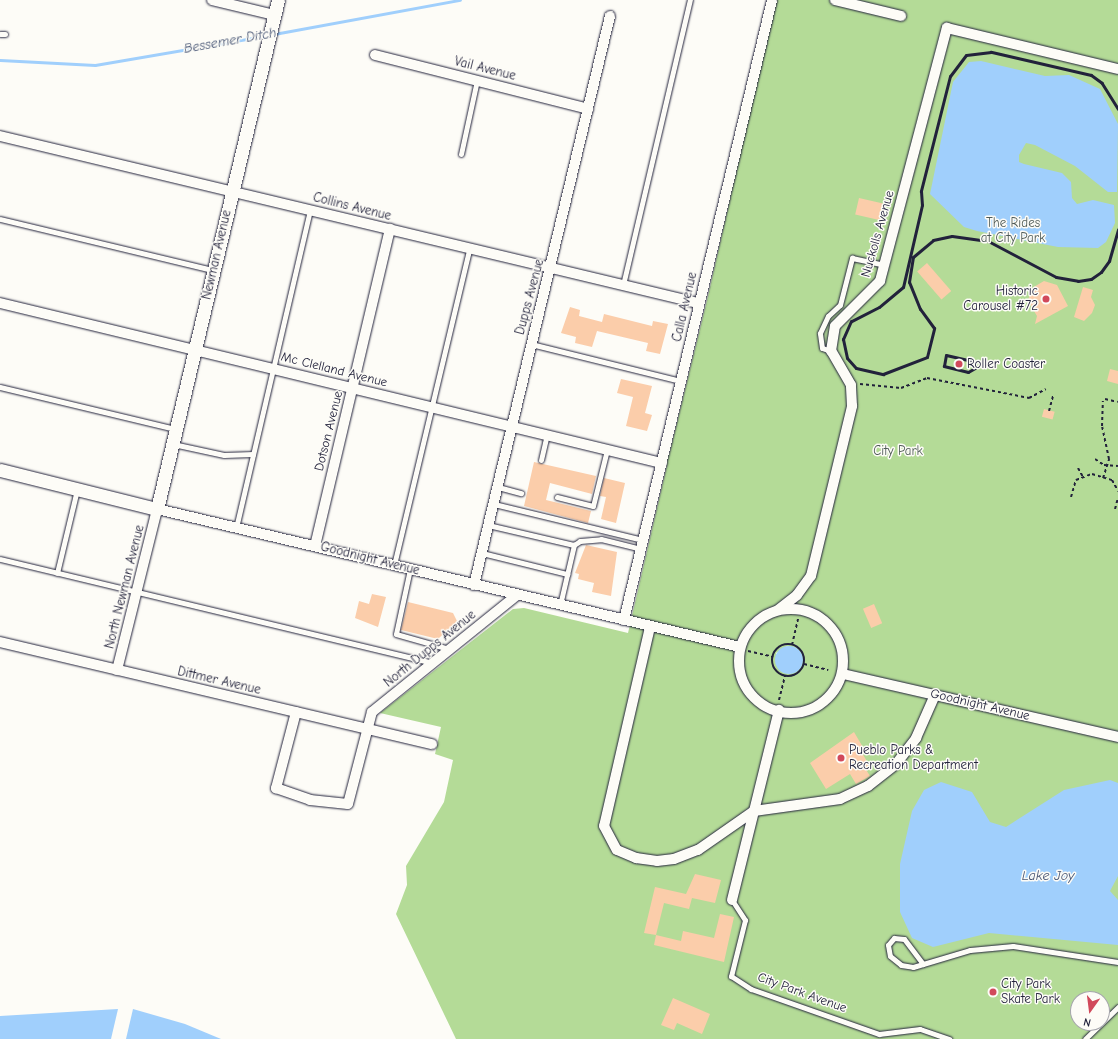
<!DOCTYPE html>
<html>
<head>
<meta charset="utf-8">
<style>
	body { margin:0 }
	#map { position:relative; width:1118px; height:1039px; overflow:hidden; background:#fdfcf7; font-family:"Comic Neue",sans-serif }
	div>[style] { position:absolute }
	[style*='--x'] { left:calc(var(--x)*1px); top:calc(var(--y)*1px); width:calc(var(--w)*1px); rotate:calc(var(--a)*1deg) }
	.green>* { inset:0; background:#b4db97 }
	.water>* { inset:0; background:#a0cffc }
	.round { border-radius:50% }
	.stream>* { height:3px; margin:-1.5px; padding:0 1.5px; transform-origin:1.5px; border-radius:1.5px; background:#a0cffc }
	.building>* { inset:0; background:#fbcdaa; transform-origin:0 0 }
	.path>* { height:2px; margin-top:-1px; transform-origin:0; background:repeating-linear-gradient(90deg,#22223b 0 3px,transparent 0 6px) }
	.path>.ring { margin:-1px; padding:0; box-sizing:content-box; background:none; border:2px solid #22223b; border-radius:50% }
	.roads { filter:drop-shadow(0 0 1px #22223b) drop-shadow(0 0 1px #22223b) }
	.service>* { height:5px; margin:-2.5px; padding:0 2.5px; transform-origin:2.5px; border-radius:2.5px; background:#fdfcf7 }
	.minor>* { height:10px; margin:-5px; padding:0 5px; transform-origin:5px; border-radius:5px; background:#fdfcf7 }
	.minor>.ring { margin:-5px; padding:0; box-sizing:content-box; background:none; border:10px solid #fdfcf7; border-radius:50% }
	.tertiary>* { height:13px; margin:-6.5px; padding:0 6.5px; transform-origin:6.5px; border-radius:6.5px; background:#fdfcf7 }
	.rail>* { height:3px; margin:-1.5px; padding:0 1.5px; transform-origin:1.5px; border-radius:1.5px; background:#22223b }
	.dots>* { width:11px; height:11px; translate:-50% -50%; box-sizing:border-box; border:2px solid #fdfcf7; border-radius:50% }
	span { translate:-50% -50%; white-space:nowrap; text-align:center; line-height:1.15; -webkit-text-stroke:3px #fdfcf7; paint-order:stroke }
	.street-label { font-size:13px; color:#22223b }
	.park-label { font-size:13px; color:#4e5a57 }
	.poi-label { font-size:13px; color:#22223b }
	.right { translate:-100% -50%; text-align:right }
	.left { translate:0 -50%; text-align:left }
	.water-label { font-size:14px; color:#485675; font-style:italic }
	.north { position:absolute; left:1070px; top:991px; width:40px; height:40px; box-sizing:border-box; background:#fdfcf7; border:1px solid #a5a5ac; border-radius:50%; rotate:194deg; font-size:11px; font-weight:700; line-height:16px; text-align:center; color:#22223b }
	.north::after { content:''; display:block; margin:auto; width:14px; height:18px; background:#d1495b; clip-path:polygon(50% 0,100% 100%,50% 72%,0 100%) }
</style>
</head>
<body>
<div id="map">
	<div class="green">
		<i style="clip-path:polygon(evenodd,775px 0,1118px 0,1118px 1039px,456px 1039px,396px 914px,407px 885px,406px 866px,444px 802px,453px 760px,435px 754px,441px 727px,380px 713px,513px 609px,524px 608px,628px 633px,667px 465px,665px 460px,669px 455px,708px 296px,775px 0,787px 646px,796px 648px,791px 674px,782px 672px,776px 653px,787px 646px,775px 0,1078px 999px,1102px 999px,1102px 1023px,1078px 1023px,1078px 999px)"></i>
	</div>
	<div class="water">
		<i style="clip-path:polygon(981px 61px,1045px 76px,1069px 75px,1100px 89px,1118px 124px,1117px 192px,1108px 192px,1075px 166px,1035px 145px,1026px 143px,1019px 155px,1019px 162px,1024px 164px,1062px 173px,1071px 182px,1072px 198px,1077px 204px,1093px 200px,1114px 205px,1115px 223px,1106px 242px,1098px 248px,1058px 247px,977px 231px,964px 227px,930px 194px,953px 82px,969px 62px)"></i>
		<i class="round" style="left:775px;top:646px;width:28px;height:28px"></i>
		<i style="clip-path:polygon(1110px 780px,1118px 783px,1118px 876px,1110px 891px,1118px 900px,1118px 945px,989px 933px,933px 947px,912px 938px,900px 912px,900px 864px,912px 811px,924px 790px,941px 782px,972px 792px,990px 822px,1006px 827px,1064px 790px)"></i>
		<i style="clip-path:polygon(118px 1009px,111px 1039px,0 1039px,0 1016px)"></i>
		<i style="clip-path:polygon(133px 1009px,185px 1024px,221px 1039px,126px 1039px)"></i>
	</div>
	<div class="stream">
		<i style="--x:274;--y:34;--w:189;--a:-10.4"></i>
		<i style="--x:0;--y:60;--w:95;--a:3"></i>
		<i style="--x:95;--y:65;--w:172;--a:-9.7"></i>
	</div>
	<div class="building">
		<i style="left:859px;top:198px;width:28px;height:17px;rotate:13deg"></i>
		<i style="left:927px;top:263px;width:37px;height:13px;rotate:49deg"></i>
		<i style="clip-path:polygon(1044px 281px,1057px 285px,1068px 306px,1035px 324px,1037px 316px,1028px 301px,1032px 288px)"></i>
		<i style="clip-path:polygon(1083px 287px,1093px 290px,1091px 297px,1095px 305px,1092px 313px,1084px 321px,1074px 317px)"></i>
		<i style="clip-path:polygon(570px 307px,580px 310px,579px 316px,602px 322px,604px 314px,652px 326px,653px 321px,668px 324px,660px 354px,646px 351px,648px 343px,597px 331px,592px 347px,575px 343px,576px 337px,561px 333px)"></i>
		<i style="clip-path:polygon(1110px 369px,1118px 371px,1118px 384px,1107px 381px)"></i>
		<i style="clip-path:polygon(621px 379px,652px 386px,645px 413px,652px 415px,647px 431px,626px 426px,633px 397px,617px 393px)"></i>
		<i style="left:1044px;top:409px;width:11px;height:8px;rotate:15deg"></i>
		<i style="clip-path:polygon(534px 462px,596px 476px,592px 494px,550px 483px,546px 500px,591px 511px,588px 523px,524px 506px)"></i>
		<i style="clip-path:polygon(604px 478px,625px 483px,616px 523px,601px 519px,606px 497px,600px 496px)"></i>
		<i style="clip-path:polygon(586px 545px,617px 552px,611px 596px,592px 592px,594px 583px,578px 579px,579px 574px,575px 573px)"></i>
		<i style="clip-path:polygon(372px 594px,386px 597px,378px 627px,355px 618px,359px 601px,369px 604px)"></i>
		<i style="clip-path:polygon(408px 602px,453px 613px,457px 621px,438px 639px,401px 630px)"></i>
		<i style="left:874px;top:604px;width:21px;height:12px;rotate:67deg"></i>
		<i style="clip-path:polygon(854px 732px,864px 749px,861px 751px,869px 765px,865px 768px,870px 776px,856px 784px,850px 774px,826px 789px,810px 763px)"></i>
		<i style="clip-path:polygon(695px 874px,721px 880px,715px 903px,692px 898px,689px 909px,664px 903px,656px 935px,644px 933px,655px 887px,686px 894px)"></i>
		<i style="clip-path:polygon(720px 914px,734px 917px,724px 962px,654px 945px,656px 935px,681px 941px,683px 931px,714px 938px)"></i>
		<i style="clip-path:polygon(673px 998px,710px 1014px,702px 1034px,677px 1023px,674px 1030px,661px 1025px)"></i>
	</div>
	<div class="path">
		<i style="--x:860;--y:384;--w:41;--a:5.6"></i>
		<i style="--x:901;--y:388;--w:28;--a:-21"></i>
		<i style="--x:927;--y:378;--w:104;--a:11.1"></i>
		<i style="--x:1029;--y:398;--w:19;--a:-28"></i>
		<i style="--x:1105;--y:399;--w:13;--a:13"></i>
		<i style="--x:1049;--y:411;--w:16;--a:-75"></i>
		<i style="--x:1095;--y:459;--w:11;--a:34"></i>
		<i style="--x:1104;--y:465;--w:14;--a:4"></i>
		<i style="--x:1078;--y:468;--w:10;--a:61"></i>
		<i style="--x:1103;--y:478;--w:20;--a:-72"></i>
		<i style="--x:1109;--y:459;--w:34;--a:-102"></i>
		<i style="--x:1102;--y:426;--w:25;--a:-88"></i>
		<i style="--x:1071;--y:497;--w:18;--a:-74"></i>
		<i style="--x:1076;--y:480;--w:17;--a:-21"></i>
		<i style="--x:1092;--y:474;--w:21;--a:17"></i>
		<i style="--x:1112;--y:480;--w:13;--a:61"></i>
		<i style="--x:1115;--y:509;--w:11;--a:-75"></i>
		<i class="ring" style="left:772px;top:644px;width:30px;height:30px"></i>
		<i style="--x:792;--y:645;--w:27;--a:-77"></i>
		<i style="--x:748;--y:651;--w:26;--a:13"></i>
		<i style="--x:804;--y:664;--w:25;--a:14"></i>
		<i style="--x:779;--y:700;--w:25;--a:-76"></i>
	</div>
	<div class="roads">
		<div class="service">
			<i style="--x:0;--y:34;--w:5;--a:0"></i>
			<i style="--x:461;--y:154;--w:76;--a:-77.8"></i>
			<i style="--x:0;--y:219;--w:219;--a:13.5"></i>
			<i style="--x:623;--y:285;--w:293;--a:-76.8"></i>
			<i style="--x:531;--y:344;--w:154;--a:13.9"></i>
			<i style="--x:831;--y:351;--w:9;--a:-162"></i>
			<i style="--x:822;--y:348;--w:15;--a:-98"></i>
			<i style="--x:820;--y:333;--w:19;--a:-65"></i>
			<i style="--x:828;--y:316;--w:16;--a:-43"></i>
			<i style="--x:840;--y:305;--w:49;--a:-75.7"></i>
			<i style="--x:852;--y:258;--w:33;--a:12"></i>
			<i style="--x:0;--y:387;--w:180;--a:13.5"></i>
			<i style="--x:173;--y:444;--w:52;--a:12.2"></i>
			<i style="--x:224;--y:455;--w:29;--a:-2"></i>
			<i style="--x:541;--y:460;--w:26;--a:-77"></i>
			<i style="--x:498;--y:487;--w:24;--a:15"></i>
			<i style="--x:557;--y:497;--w:37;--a:14"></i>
			<i style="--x:593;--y:506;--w:58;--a:-76"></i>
			<i style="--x:494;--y:504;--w:153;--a:13.6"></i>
			<i style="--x:488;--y:525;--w:88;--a:13.1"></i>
			<i style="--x:236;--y:528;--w:326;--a:-76.9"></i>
			<i style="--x:482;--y:553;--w:88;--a:13.9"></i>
			<i style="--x:0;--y:559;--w:444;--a:13.5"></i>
			<i style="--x:394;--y:565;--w:325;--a:-76.6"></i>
			<i style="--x:410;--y:569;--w:66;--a:102.2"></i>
			<i style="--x:396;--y:634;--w:55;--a:15.8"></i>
			<i style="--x:57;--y:573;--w:85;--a:-76.5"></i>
			<i style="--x:560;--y:605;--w:62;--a:-76.9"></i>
			<i style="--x:574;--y:545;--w:7;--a:-34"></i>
			<i style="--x:580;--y:541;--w:21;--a:-5"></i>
			<i style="--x:601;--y:539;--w:41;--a:14"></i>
			<i style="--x:732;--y:900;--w:24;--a:57"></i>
			<i style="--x:745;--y:920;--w:58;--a:104"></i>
			<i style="--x:731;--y:976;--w:24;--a:33"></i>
			<i style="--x:751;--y:989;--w:136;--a:19.4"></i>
			<i style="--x:879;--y:1034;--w:41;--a:-7"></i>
			<i style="--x:920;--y:1029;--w:31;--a:19"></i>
			<i style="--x:923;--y:964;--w:31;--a:-127"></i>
			<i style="--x:904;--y:939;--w:10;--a:-174"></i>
			<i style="--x:894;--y:938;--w:9;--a:131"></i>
			<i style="--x:888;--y:945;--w:11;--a:80"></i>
			<i style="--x:890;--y:956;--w:14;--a:39"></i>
			<i style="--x:901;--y:965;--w:12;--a:9"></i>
			<i style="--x:913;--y:967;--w:59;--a:-16.6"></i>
			<i style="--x:970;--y:950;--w:43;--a:-5.3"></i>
			<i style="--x:1013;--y:946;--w:106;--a:8.7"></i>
			<i style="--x:1085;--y:1039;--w:46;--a:-44.1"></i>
		</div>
		<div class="minor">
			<i style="--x:212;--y:0;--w:64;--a:13.6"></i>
			<i style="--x:835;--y:0;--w:68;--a:13.6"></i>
			<i style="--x:375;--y:55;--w:220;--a:14.2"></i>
			<i style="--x:0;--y:136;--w:718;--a:13.46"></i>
			<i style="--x:0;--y:303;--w:681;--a:13.59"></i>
			<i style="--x:315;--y:546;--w:326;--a:-76.7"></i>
			<i style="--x:474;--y:585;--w:585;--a:-76.56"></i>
			<i class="ring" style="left:739px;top:609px;width:94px;height:94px"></i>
			<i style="--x:778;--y:610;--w:24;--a:-38"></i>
			<i style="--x:797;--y:595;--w:24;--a:-54"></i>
			<i style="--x:811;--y:576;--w:175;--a:-76.4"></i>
			<i style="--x:852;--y:406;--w:21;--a:-93"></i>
			<i style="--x:851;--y:385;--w:39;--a:-120"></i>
			<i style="--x:831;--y:351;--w:25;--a:-81"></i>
			<i style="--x:835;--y:326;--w:64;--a:-45"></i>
			<i style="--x:880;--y:281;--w:262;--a:-75.2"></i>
			<i style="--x:947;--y:28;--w:176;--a:13.5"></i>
			<i style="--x:624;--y:620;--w:637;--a:-76.57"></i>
			<i style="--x:650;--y:627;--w:204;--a:103"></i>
			<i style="--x:604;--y:826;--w:27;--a:62"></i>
			<i style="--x:617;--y:850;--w:21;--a:23"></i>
			<i style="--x:636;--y:858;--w:21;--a:8"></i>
			<i style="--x:657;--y:861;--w:17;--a:-7"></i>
			<i style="--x:674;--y:859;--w:26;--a:-21"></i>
			<i style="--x:698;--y:850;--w:68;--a:-34.9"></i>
			<i style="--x:754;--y:811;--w:87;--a:-7.9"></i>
			<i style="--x:840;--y:799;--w:31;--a:-25"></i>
			<i style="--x:868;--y:786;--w:36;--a:-38"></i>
			<i style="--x:896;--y:764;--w:33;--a:-52"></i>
			<i style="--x:916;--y:738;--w:47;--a:-66.2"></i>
			<i style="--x:0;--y:642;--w:444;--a:13.3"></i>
			<i style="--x:117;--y:670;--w:166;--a:-76"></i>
			<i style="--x:157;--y:509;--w:599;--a:13.32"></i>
			<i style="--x:843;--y:674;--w:282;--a:12.9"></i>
			<i style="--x:296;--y:712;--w:79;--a:104.7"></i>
			<i style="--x:276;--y:788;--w:36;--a:19"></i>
			<i style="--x:310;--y:800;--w:38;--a:6"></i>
			<i style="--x:348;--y:804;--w:95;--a:-75.4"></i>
			<i style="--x:372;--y:712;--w:186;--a:-38.9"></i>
			<i style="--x:732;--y:900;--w:196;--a:-76.1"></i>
		</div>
		<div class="tertiary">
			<i style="--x:0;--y:470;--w:162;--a:14"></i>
			<i style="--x:157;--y:509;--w:523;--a:-76.63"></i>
		</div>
	</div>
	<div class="rail">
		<i style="--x:1118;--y:109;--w:31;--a:-122"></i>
		<i style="--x:1102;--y:83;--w:14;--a:-144"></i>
		<i style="--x:1091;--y:75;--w:103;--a:-167"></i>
		<i style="--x:991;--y:52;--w:25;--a:173"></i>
		<i style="--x:966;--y:55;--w:26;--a:127"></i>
		<i style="--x:950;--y:76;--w:119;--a:104.2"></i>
		<i style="--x:921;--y:191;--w:14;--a:86"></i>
		<i style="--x:922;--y:205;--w:84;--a:103"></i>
		<i style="--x:903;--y:287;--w:31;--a:140"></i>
		<i style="--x:879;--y:307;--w:31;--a:153"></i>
		<i style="--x:851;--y:321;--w:20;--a:114"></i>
		<i style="--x:843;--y:339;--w:19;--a:78"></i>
		<i style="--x:847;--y:358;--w:13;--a:48"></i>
		<i style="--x:856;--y:368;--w:28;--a:13"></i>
		<i style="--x:883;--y:374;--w:47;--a:-21.1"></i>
		<i style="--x:927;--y:357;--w:30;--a:-76"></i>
		<i style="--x:934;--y:328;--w:24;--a:-126"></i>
		<i style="--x:920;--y:309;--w:29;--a:-112"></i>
		<i style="--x:909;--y:282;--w:25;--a:-81"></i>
		<i style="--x:913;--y:257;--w:26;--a:-40"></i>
		<i style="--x:933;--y:240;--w:19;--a:-12"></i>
		<i style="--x:952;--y:236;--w:36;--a:8"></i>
		<i style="--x:988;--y:241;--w:77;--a:27.9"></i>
		<i style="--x:1056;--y:277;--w:22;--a:10"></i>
		<i style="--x:1078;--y:281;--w:13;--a:-9"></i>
		<i style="--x:1091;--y:279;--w:12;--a:-35"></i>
		<i style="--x:1101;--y:272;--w:14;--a:-54"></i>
		<i style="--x:1109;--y:261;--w:33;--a:-74"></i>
		<i style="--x:946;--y:355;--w:28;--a:13"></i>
		<i style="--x:973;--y:361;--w:7;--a:74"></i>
		<i style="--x:975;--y:368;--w:8;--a:150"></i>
		<i style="--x:968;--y:372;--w:25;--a:-166"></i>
		<i style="--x:944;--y:366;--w:11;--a:-80"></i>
	</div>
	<div class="dots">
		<i style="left:1046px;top:299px;background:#d1495b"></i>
		<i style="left:959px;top:364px;background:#d1495b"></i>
		<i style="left:841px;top:758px;background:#d1495b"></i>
		<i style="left:993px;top:992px;background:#d1495b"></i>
	</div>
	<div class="street-label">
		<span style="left:485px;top:69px;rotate:14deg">Vail Avenue</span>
		<span style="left:352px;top:207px;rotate:14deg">Collins Avenue</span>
		<span style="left:878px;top:234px;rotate:-74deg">Nuckolls Avenue</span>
		<span style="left:217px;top:255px;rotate:-77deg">Newman Avenue</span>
		<span style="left:530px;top:297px;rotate:-75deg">Dupps Avenue</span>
		<span style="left:685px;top:307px;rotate:-77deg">Calla Avenue</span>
		<span style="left:334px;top:370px;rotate:14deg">Mc Clelland Avenue</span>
		<span style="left:329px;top:431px;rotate:-76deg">Dotson Avenue</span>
		<span style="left:370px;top:559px;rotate:14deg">Goodnight Avenue</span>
		<span style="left:125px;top:587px;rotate:-76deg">North Newman Avenue</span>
		<span style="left:430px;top:649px;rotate:-39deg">North Dupps Avenue</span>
		<span style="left:219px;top:681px;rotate:13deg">Dittmer Avenue</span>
		<span style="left:980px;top:705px;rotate:13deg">Goodnight Avenue</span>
		<span style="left:802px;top:993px;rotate:20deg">City Park Avenue</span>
	</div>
	<div class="park-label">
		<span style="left:1013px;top:231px">The Rides<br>at City Park</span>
		<span style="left:898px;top:451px">City Park</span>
	</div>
	<div class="poi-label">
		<span class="right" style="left:1038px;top:299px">Historic<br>Carousel #72</span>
		<span class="left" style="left:967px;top:364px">Roller Coaster</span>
		<span class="left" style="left:849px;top:758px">Pueblo Parks &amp;<br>Recreation Department</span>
		<span class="left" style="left:1001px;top:992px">City Park<br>Skate Park</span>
	</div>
	<div class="water-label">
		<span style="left:230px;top:41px;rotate:-10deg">Bessemer Ditch</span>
		<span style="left:1048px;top:876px">Lake Joy</span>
	</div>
	<div class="north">N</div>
</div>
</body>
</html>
